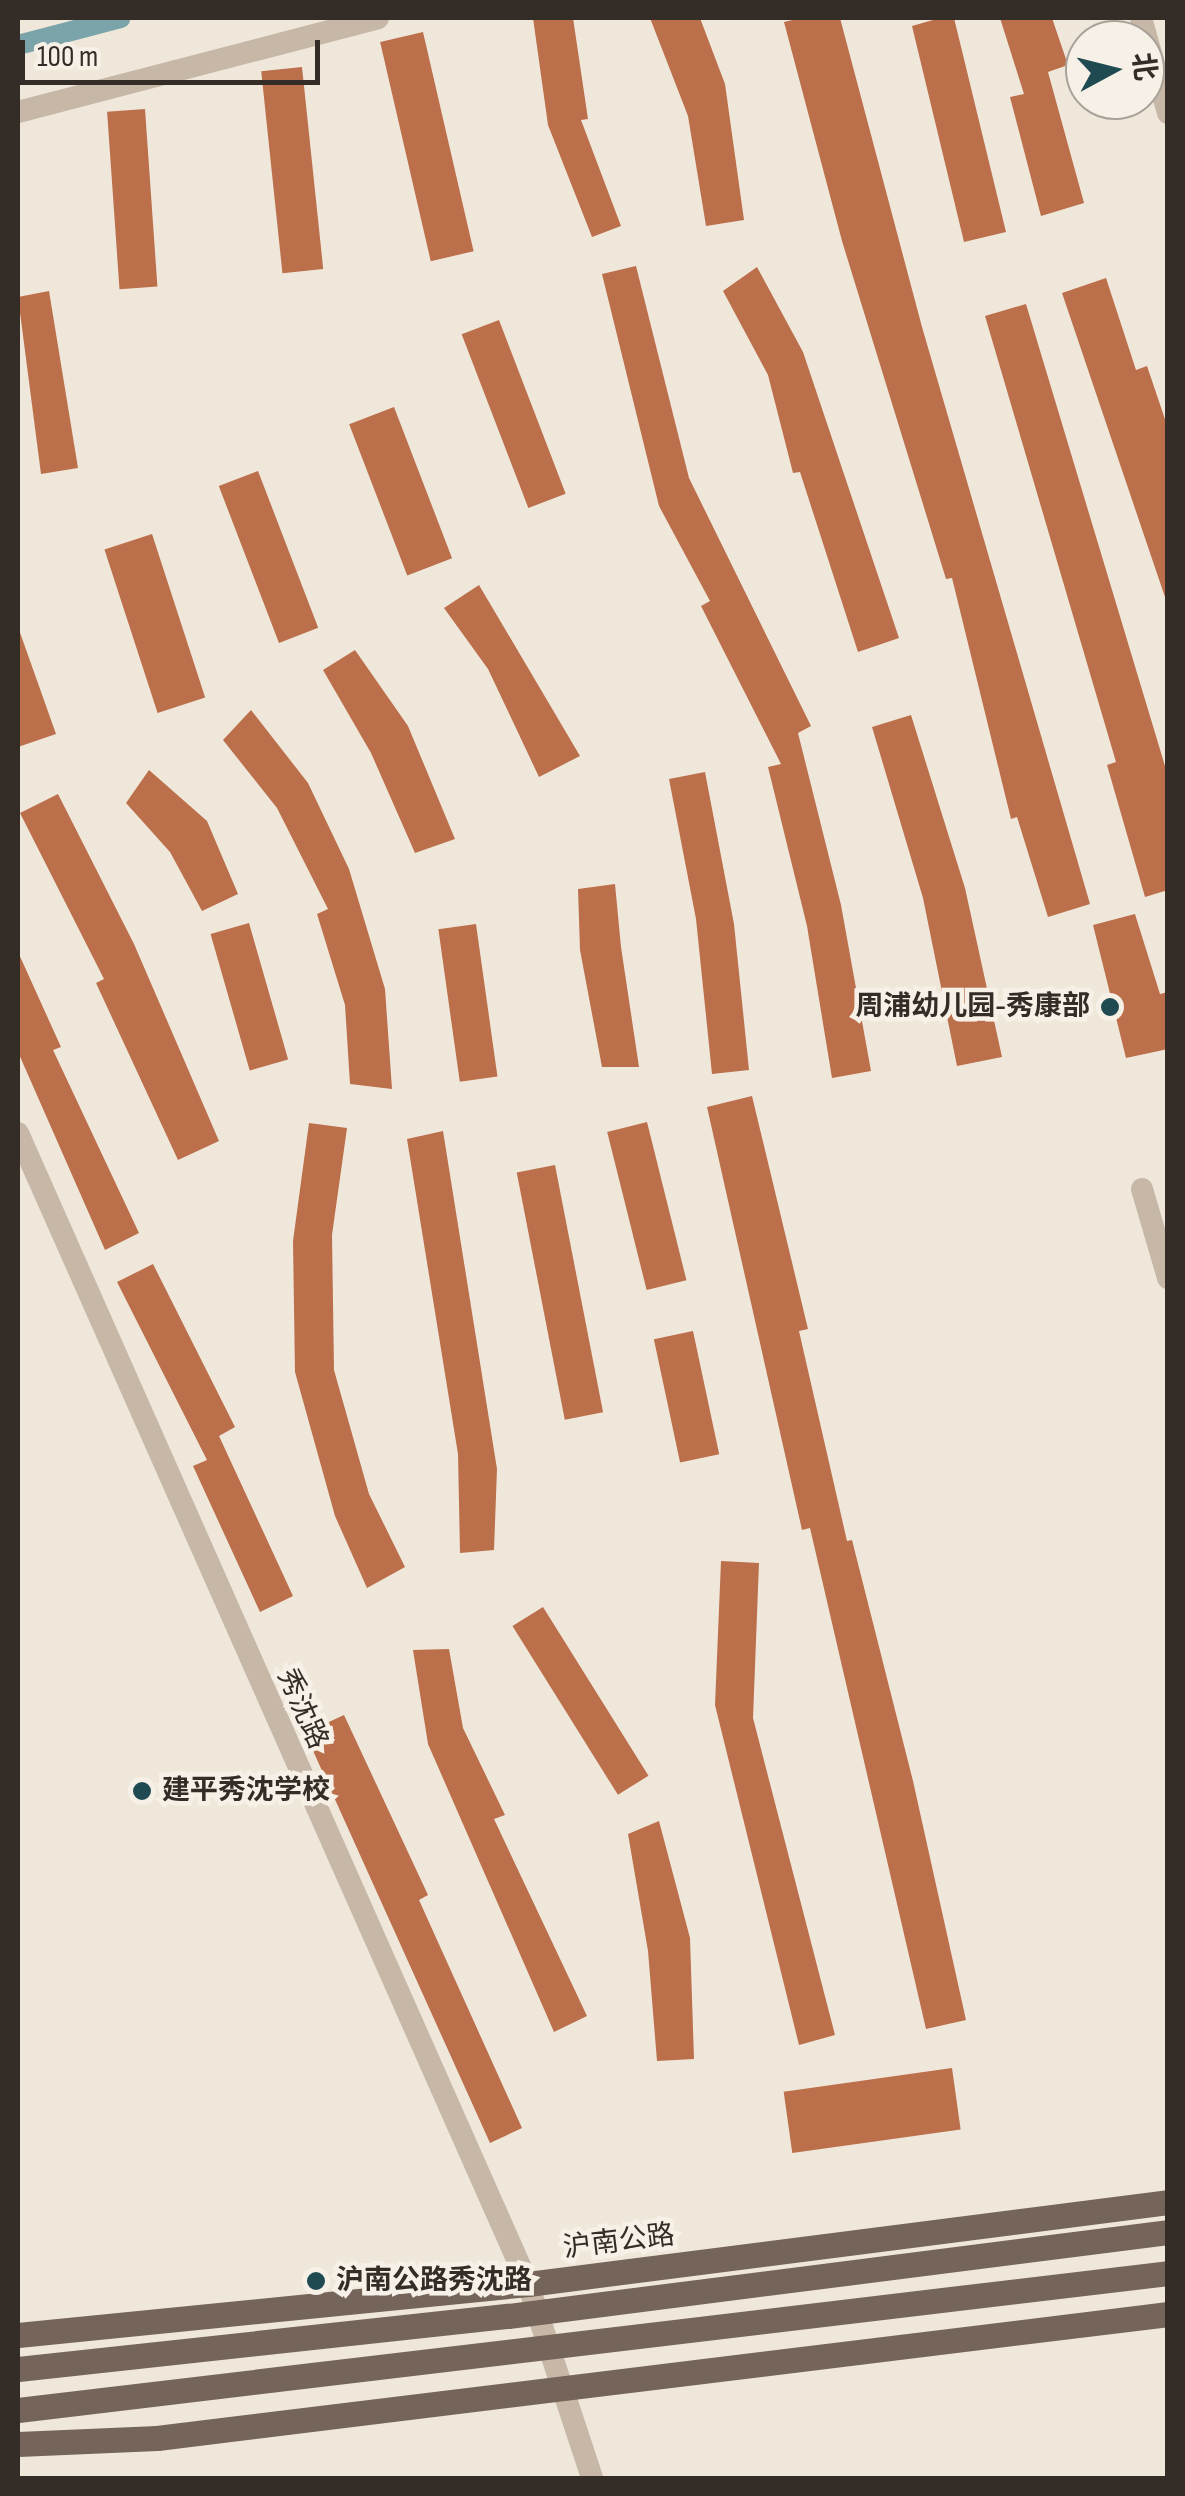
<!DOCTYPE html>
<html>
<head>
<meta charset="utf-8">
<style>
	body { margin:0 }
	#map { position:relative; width:1185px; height:2496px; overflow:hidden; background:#efe7da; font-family:"Sofia Sans Condensed","Noto Sans SC",sans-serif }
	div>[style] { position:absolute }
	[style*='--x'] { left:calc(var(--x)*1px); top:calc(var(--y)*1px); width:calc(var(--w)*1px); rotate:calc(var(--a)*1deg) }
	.canal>* { height:20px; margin:-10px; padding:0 10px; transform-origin:10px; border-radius:10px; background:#7ba4aa }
	.building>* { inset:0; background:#bc6f4b; transform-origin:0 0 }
	.minor>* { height:22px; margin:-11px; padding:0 11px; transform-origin:11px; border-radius:11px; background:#c6b7a7 }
	.major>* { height:25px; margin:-12.5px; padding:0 12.5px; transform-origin:12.5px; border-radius:12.5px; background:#746459 }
	.major-bridge>* { height:25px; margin:-12.5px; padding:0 12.5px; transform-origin:12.5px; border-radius:12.5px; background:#746459 }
	.dots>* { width:28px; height:28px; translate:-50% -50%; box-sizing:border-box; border:5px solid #f7f0e6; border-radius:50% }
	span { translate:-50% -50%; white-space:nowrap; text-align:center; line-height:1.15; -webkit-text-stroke:9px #f7f0e6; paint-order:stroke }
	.poi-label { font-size:28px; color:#332c27; font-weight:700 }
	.right { translate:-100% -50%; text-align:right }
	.left { translate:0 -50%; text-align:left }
	.street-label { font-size:28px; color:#332c27 }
	.frame { position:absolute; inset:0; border:20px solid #332c27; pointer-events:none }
	.north { position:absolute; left:1065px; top:20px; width:100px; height:100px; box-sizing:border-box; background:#f7f0e6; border:2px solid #a9a29a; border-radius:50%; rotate:83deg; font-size:28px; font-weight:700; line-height:40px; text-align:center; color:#332c27 }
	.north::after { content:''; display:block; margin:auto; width:35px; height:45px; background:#204a51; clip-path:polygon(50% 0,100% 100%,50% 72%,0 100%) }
	.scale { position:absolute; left:20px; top:40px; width:300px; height:45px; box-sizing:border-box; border:5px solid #332c27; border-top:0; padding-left:12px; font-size:30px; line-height:35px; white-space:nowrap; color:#332c27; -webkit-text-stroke:8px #f7f0e6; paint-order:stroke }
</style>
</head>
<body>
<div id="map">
	<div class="canal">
		<i style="--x:18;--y:45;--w:106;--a:-14.7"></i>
	</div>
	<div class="building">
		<i style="clip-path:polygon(533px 18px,573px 18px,588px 119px,581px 120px,621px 226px,592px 237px,548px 125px)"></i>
		<i style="clip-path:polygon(650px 18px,700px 18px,725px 84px,744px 220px,706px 226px,688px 116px)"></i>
		<i style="clip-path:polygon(801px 18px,840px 18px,922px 327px,1090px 904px,1048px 917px,1017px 817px,1011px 819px,952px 578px,946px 579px,842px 241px,784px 22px)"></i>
		<i style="clip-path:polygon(940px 18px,954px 18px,1006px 232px,964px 242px,912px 26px)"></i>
		<i style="clip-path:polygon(1000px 18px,1052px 18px,1068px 65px,1048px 72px,1084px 203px,1041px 216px,1010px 97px,1024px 94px)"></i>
		<i style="left:423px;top:32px;width:225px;height:44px;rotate:77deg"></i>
		<i style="left:302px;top:67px;width:203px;height:41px;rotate:84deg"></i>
		<i style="left:145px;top:109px;width:178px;height:38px;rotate:86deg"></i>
		<i style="clip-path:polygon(636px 266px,689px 478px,811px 726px,798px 733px,841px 905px,871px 1071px,832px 1078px,807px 926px,768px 767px,781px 764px,701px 606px,710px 601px,659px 506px,602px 274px)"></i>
		<i style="clip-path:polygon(757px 267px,803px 352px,899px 638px,858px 652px,800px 472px,793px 473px,768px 375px,723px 291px)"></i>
		<i style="clip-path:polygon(1106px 278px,1136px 370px,1147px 366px,1168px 428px,1168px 606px,1062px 293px)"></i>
		<i style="clip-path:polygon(49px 291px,78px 468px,41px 474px,18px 297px)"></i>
		<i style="clip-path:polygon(1026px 304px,1168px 776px,1168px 890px,1145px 897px,1107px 765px,1116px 762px,985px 316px)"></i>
		<i style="left:499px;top:320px;width:186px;height:40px;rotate:69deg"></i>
		<i style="left:394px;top:407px;width:162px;height:48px;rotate:69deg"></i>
		<i style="left:258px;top:471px;width:168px;height:42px;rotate:69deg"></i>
		<i style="left:152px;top:534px;width:172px;height:50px;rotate:72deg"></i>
		<i style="clip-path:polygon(479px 585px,580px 756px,539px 777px,488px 669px,444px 608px)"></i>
		<i style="clip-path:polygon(18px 627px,56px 734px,18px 747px)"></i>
		<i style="clip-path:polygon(355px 650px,408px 726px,455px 839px,415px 853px,371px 753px,323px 670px)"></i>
		<i style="clip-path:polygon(251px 710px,308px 783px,349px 869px,385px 989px,392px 1089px,350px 1084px,345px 1005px,317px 914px,328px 909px,277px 808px,223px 740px)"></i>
		<i style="clip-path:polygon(911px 715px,965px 888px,1002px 1057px,957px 1066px,923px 898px,872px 727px)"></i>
		<i style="clip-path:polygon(149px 770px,207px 821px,238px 894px,202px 911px,170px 852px,126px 803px)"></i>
		<i style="clip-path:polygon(705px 772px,734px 924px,749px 1070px,712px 1074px,696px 919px,669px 779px)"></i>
		<i style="clip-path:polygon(58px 794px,134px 944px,219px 1141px,178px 1160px,96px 983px,104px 979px,20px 813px)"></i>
		<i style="clip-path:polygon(615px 884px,621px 947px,639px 1067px,602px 1067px,580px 950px,578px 889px)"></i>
		<i style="clip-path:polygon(1135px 914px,1160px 994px,1168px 992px,1168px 1049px,1126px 1058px,1093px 925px)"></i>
		<i style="left:249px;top:923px;width:142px;height:40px;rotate:74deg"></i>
		<i style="left:476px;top:924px;width:154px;height:38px;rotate:82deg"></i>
		<i style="clip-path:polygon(18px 952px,61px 1047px,53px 1050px,139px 1233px,105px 1250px,18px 1052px)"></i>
		<i style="clip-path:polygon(752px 1096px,808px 1329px,799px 1331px,847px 1541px,852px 1540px,913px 1781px,966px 2020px,926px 2029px,810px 1528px,802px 1530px,707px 1107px)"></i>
		<i style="left:647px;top:1122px;width:163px;height:41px;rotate:76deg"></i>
		<i style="clip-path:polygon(309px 1123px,347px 1128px,332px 1235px,334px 1370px,369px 1494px,405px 1567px,367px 1588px,335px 1516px,295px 1372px,293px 1241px)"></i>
		<i style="clip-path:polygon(443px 1131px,497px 1469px,494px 1550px,460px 1553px,458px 1454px,407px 1139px)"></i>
		<i style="left:555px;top:1165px;width:252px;height:39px;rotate:79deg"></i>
		<i style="clip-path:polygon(153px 1264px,235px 1427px,219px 1436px,293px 1596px,260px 1612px,193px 1466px,207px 1460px,117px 1282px)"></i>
		<i style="left:693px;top:1331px;width:126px;height:40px;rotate:78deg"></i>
		<i style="clip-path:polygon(721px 1561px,759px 1563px,753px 1718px,835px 2035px,799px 2045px,715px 1705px)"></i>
		<i style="left:543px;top:1607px;width:199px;height:36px;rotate:58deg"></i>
		<i style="clip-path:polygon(449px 1649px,463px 1728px,505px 1815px,494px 1819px,587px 2016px,554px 2032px,428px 1744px,413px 1650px)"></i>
		<i style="clip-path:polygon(344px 1715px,428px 1895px,419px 1900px,522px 2128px,490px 2143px,305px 1733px)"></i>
		<i style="clip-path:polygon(659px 1821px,690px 1938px,694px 2059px,657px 2061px,648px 1951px,628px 1834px)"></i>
		<i style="left:952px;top:2068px;width:62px;height:170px;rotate:82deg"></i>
	</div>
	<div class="minor">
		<i style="--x:1141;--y:18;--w:99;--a:74.1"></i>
		<i style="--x:18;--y:112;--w:372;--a:-14.6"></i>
		<i style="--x:18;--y:1133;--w:1259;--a:66.1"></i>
		<i style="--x:528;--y:2284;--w:204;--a:71.7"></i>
		<i style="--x:1142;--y:1189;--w:93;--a:73.7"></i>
	</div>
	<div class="major">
		<i style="--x:18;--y:2335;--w:513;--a:-5.71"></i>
		<i style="--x:528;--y:2284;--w:645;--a:-7.3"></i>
		<i style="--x:18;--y:2444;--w:139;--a:-2.5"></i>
		<i style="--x:157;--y:2438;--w:1019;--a:-6.99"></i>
	</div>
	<div class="major-bridge">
		<i style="--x:18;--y:2369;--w:493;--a:-6.2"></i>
		<i style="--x:508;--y:2316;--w:665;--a:-7.25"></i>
		<i style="--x:18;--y:2410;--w:1158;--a:-6.79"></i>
	</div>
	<div class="dots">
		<i style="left:1110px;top:1007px;background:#204a51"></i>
		<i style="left:142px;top:1791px;background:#204a51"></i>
		<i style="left:316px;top:2281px;background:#204a51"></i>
	</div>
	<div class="poi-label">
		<span class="right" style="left:1090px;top:1007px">周浦幼儿园-秀康部</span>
		<span class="left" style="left:162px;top:1791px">建平秀沈学校</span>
		<span class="left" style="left:336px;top:2281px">沪南公路秀沈路</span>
	</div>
	<div class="street-label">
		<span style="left:302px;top:1709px;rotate:66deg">秀沈路</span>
		<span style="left:619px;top:2242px;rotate:-7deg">沪南公路</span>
	</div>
	<div class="frame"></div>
	<div class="north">北</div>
	<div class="scale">100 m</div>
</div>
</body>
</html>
